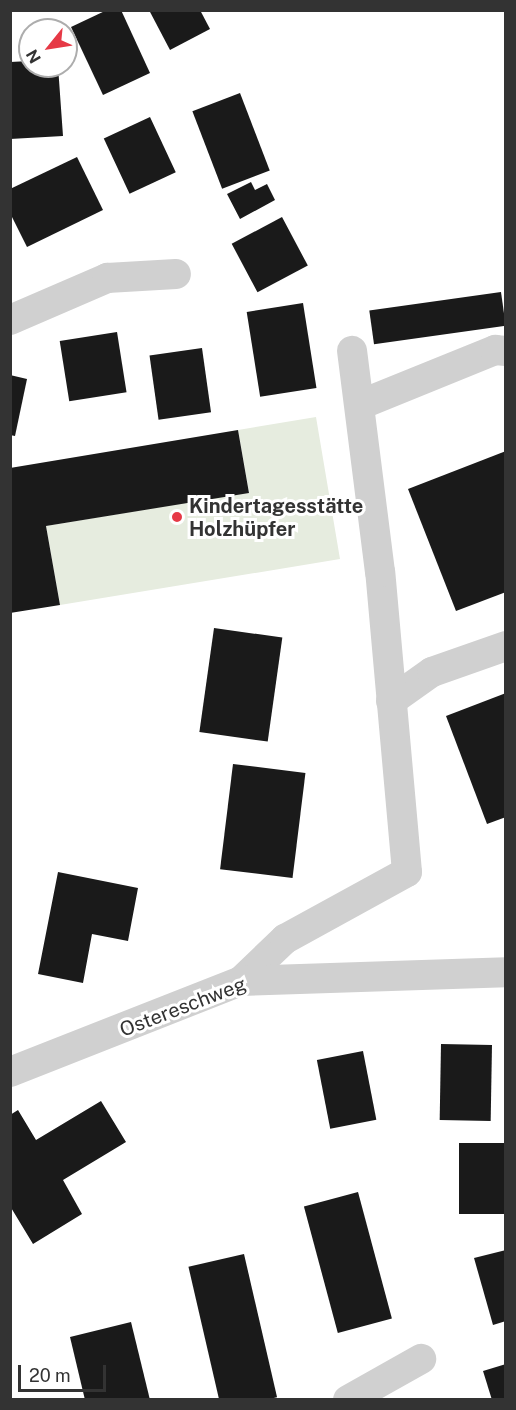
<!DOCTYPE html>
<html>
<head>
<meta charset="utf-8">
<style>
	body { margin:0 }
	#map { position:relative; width:516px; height:1410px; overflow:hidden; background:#fff; font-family:"Public Sans",sans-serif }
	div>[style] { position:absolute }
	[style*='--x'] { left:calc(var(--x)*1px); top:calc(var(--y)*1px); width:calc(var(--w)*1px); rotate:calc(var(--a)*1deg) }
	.green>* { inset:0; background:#e6ecdf }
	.building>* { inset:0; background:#1a1a1a; transform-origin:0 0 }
	.minor>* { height:30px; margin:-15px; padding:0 15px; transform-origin:15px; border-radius:15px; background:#d0d0d0 }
	.dots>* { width:16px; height:16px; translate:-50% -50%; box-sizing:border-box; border:3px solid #fff; border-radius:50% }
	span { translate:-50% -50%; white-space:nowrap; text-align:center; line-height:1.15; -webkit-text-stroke:6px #fff; paint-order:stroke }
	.poi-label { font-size:20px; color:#333; font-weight:700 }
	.left { translate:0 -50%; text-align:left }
	.street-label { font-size:20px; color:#333 }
	.frame { position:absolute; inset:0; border:12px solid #333; pointer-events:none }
	.north { position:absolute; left:18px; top:18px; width:60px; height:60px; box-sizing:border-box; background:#fff; border:2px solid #adadad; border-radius:50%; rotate:240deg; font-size:16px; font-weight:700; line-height:24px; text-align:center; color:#333 }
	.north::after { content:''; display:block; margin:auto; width:21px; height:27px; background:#e63946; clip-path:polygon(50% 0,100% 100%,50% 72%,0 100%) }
	.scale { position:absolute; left:18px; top:1365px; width:88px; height:27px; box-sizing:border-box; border:3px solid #333; border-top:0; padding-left:8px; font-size:18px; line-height:21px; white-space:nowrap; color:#333; -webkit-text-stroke:4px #fff; paint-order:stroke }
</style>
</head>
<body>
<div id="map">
	<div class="green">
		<i style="clip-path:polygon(316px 417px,340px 559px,60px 605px,46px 526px,249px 492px,238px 430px)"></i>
	</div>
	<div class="building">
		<i style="clip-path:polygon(107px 10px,121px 10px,150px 73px,103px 95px,71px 27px)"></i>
		<i style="clip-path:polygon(149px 10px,200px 10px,210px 29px,170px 50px)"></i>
		<i style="clip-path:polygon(30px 61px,30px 66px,58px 66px,63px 136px,10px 139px,10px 62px)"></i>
		<i style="left:240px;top:93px;width:83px;height:51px;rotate:69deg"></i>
		<i style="left:150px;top:117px;width:61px;height:51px;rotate:65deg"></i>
		<i style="clip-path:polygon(77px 157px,103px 210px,27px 247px,10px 213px,10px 189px)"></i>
		<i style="clip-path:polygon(251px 182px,255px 190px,267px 184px,275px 200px,240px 219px,227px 194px)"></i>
		<i style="left:282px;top:217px;width:55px;height:57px;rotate:62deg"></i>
		<i style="left:501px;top:292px;width:34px;height:133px;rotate:82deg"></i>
		<i style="left:303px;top:303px;width:86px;height:57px;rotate:81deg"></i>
		<i style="left:117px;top:332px;width:61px;height:58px;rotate:81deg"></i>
		<i style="left:202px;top:348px;width:65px;height:53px;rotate:82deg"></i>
		<i style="clip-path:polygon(10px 375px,27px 379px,15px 436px,10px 435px)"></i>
		<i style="clip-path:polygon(238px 430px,249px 493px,46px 526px,60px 605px,10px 613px,10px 468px)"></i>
		<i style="clip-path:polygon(506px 451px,506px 592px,456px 611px,408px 489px)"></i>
		<i style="left:214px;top:628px;width:69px;height:105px;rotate:8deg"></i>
		<i style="clip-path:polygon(506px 693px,506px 817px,487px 824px,446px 716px)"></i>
		<i style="left:233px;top:764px;width:73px;height:106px;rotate:7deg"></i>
		<i style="clip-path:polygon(58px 872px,138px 888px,128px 941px,92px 934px,83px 983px,38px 974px)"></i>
		<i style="left:441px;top:1044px;width:51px;height:76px;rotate:1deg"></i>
		<i style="left:363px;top:1051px;width:70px;height:47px;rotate:79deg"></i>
		<i style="clip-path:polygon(101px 1101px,126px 1142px,63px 1180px,82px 1214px,33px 1244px,10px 1206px,10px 1115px,18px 1110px,36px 1140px)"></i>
		<i style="left:506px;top:1143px;width:71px;height:47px;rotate:90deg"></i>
		<i style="left:358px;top:1192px;width:131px;height:56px;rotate:75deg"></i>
		<i style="clip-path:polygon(506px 1250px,506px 1321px,493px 1325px,474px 1258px)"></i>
		<i style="left:244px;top:1254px;width:147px;height:57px;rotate:77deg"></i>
		<i style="clip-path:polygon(131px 1322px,150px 1400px,85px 1400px,70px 1337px)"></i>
		<i style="clip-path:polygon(506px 1364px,506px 1400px,492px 1400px,483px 1371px)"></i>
	</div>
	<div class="minor">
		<i style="--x:10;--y:320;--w:106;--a:-23.4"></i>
		<i style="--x:107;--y:278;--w:69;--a:-3.3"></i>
		<i style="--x:362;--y:404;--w:144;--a:-22.1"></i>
		<i style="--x:495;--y:350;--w:11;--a:5"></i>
		<i style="--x:391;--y:701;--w:50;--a:-35.3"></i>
		<i style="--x:432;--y:672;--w:78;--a:-19.4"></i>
		<i style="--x:241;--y:981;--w:61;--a:-43.7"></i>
		<i style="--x:285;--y:939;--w:139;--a:-28.8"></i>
		<i style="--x:407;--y:872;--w:301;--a:-95.1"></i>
		<i style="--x:380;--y:572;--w:223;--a:-97.2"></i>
		<i style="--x:10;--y:1072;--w:248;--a:-21.5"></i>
		<i style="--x:241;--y:981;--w:265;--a:-1.9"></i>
		<i style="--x:348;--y:1400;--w:84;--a:-29.3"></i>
	</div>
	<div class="dots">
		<i style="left:177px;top:517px;background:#e63946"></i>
	</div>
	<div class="poi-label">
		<span class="left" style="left:189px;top:518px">Kindertagesstätte<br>Holzhüpfer</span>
	</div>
	<div class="street-label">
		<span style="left:183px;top:1007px;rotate:-21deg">Ostereschweg</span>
	</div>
	<div class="frame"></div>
	<div class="north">N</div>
	<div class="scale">20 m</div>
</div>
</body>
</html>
